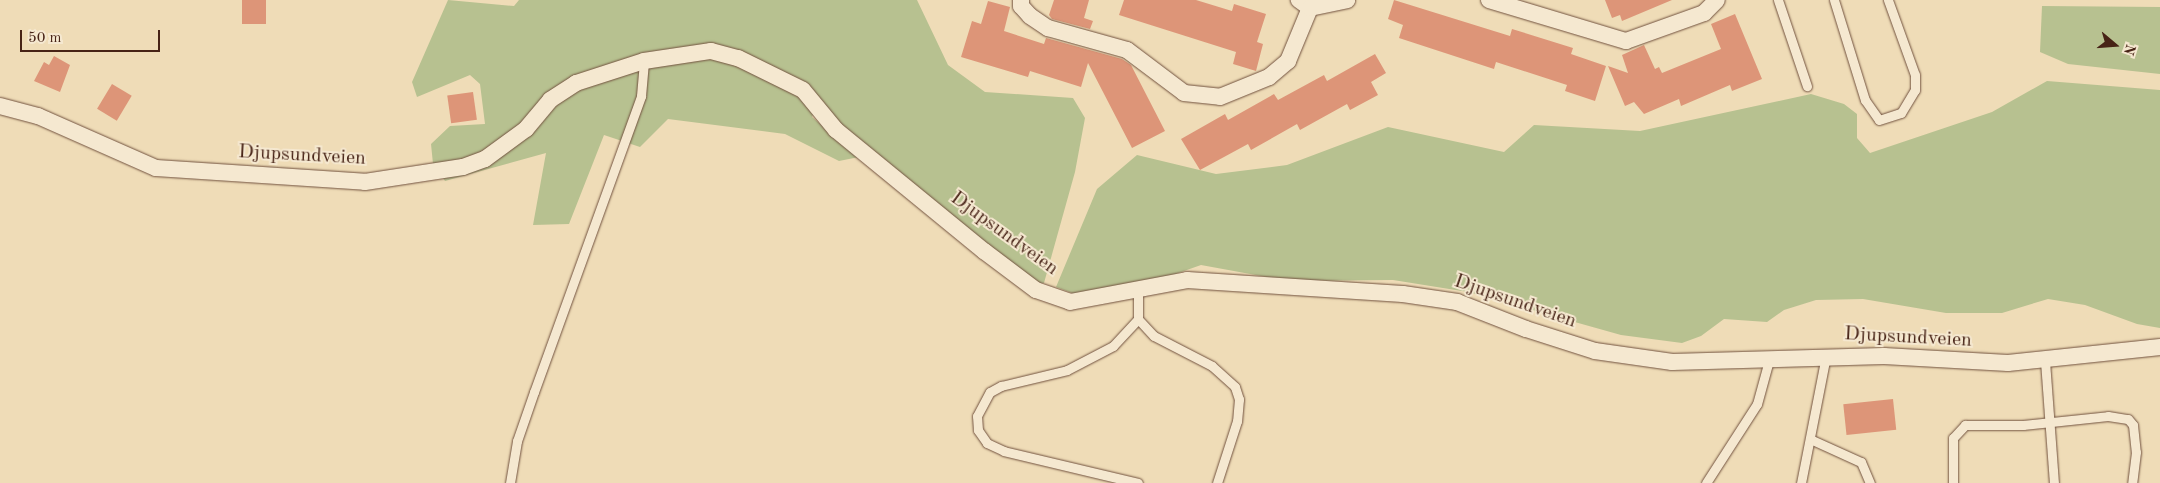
<!DOCTYPE html>
<html>
<head>
<meta charset="utf-8">
<style>
	body { margin:0 }
	#map { position:relative; width:2160px; height:483px; overflow:hidden; background:#efdcb7; font-family:"Old Standard TT",serif }
	div>[style] { position:absolute }
	[style*='--x'] { left:calc(var(--x)*1px); top:calc(var(--y)*1px); width:calc(var(--w)*1px); rotate:calc(var(--a)*1deg) }
	.green>* { inset:0; background:#b7c190 }
	.building>* { inset:0; background:#dd9578; transform-origin:0 0 }
	.roads { filter:drop-shadow(0 0 1px #71513e) drop-shadow(0 0 1px #71513e) }
	.lane>* { height:9px; margin:-4.5px; padding:0 4.5px; transform-origin:4.5px; border-radius:4.5px; background:#f5e8d0 }
	.street>* { height:16px; margin:-8px; padding:0 8px; transform-origin:8px; border-radius:8px; background:#f5e8d0 }
	span { translate:-50% -50%; white-space:nowrap; text-align:center; line-height:1.15; -webkit-text-stroke:4px #f5e8d0; paint-order:stroke }
	.street-label { font-size:20px; color:#472316 }
	.north { position:absolute; left:2090px; top:20px; width:50px; height:50px; -webkit-text-stroke:4px #f5e8d0; paint-order:stroke; rotate:108deg; font-size:14px; font-weight:700; line-height:20px; text-align:center; color:#472316 }
	.north::after { content:''; display:block; margin:auto; width:18px; height:22px; background:#472316; clip-path:polygon(50% 0,100% 100%,50% 72%,0 100%) }
	.scale { position:absolute; left:20px; top:30px; width:140px; height:22px; box-sizing:border-box; border:2px solid #472316; border-top:0; padding-left:6px; font-size:15px; line-height:18px; white-space:nowrap; color:#472316; -webkit-text-stroke:4px #f5e8d0; paint-order:stroke }
</style>
</head>
<body>
<div id="map">
	<div class="green">
		<i style="clip-path:polygon(448px 0,514px 6px,519px 0,917px 0,948px 65px,985px 92px,1073px 98px,1085px 118px,1075px 172px,1044px 283px,1034px 283px,816px 106px,812px 117px,859px 157px,839px 161px,785px 134px,668px 119px,640px 147px,604px 135px,569px 224px,533px 225px,546px 153px,445px 181px,433px 164px,431px 144px,450px 126px,485px 124px,480px 84px,470px 75px,417px 97px,412px 82px)"></i>
		<i style="clip-path:polygon(2042px 6px,2160px 7px,2160px 74px,2068px 64px,2040px 52px)"></i>
		<i style="clip-path:polygon(2047px 81px,2160px 90px,2160px 328px,2137px 324px,2085px 305px,2048px 299px,2002px 313px,1946px 313px,1863px 299px,1816px 300px,1784px 310px,1767px 322px,1724px 319px,1701px 336px,1682px 343px,1621px 335px,1468px 292px,1393px 280px,1289px 281px,1201px 265px,1096px 302px,1056px 287px,1097px 189px,1137px 155px,1216px 174px,1287px 165px,1388px 127px,1504px 152px,1534px 125px,1640px 131px,1811px 94px,1844px 104px,1857px 114px,1857px 138px,1870px 153px,1992px 112px)"></i>
	</div>
	<div class="building">
		<i style="left:242px;top:0;width:24px;height:24px"></i>
		<i style="clip-path:polygon(1054px 0,1089px 0,1084px 18px,1093px 21px,1090px 29px,1052px 19px,1049px 15px)"></i>
		<i style="clip-path:polygon(1124px 0,1196px 0,1232px 11px,1234px 4px,1266px 14px,1257px 42px,1263px 44px,1256px 71px,1233px 64px,1236px 52px,1119px 15px)"></i>
		<i style="clip-path:polygon(1394px 0,1510px 36px,1512px 29px,1573px 48px,1571px 54px,1606px 66px,1595px 101px,1565px 91px,1567px 85px,1496px 62px,1494px 69px,1399px 38px,1403px 25px,1388px 19px)"></i>
		<i style="clip-path:polygon(1605px 0,1672px 0,1622px 21px,1620px 15px,1612px 18px)"></i>
		<i style="clip-path:polygon(988px 1px,1010px 7px,1004px 31px,1044px 44px,1046px 38px,1122px 59px,1131px 65px,1165px 131px,1132px 148px,1088px 63px,1081px 87px,1030px 71px,1028px 77px,961px 57px,972px 21px,981px 24px)"></i>
		<i style="clip-path:polygon(1735px 14px,1762px 79px,1732px 91px,1730px 85px,1681px 106px,1679px 99px,1644px 114px,1634px 102px,1625px 106px,1608px 66px,1628px 73px,1622px 55px,1644px 45px,1655px 69px,1659px 67px,1662px 73px,1721px 49px,1711px 24px)"></i>
		<i style="clip-path:polygon(1375px 54px,1386px 73px,1371px 82px,1378px 95px,1350px 110px,1347px 104px,1300px 130px,1297px 124px,1251px 150px,1248px 144px,1200px 170px,1181px 139px,1225px 114px,1228px 120px,1274px 94px,1278px 100px,1324px 75px,1327px 81px)"></i>
		<i style="clip-path:polygon(54px 56px,70px 65px,60px 92px,34px 81px,44px 62px,49px 65px)"></i>
		<i style="left:112px;top:84px;width:23px;height:29px;rotate:31deg"></i>
		<i style="left:473px;top:92px;width:28px;height:26px;rotate:82deg"></i>
		<i style="left:1893px;top:399px;width:31px;height:50px;rotate:84deg"></i>
	</div>
	<div class="roads">
		<div class="lane">
			<i style="--x:1778;--y:0;--w:91;--a:71.4"></i>
			<i style="--x:1834;--y:0;--w:105;--a:72.8"></i>
			<i style="--x:1865;--y:100;--w:24;--a:55"></i>
			<i style="--x:1879;--y:120;--w:23;--a:-18"></i>
			<i style="--x:1901;--y:113;--w:27;--a:-59"></i>
			<i style="--x:1915;--y:90;--w:15;--a:-90"></i>
			<i style="--x:1915;--y:75;--w:80;--a:-109.8"></i>
			<i style="--x:1138;--y:319;--w:23;--a:47"></i>
			<i style="--x:1154;--y:336;--w:65;--a:27.3"></i>
			<i style="--x:1212;--y:366;--w:31;--a:42"></i>
			<i style="--x:1235;--y:387;--w:13;--a:72"></i>
			<i style="--x:1239;--y:399;--w:22;--a:95"></i>
			<i style="--x:1237;--y:421;--w:65;--a:107.9"></i>
			<i style="--x:2045;--y:361;--w:122;--a:85.8"></i>
			<i style="--x:1810;--y:439;--w:56;--a:24.3"></i>
			<i style="--x:1861;--y:462;--w:23;--a:67"></i>
			<i style="--x:510;--y:483;--w:43;--a:-80.5"></i>
			<i style="--x:517;--y:441;--w:52;--a:-70.9"></i>
			<i style="--x:534;--y:392;--w:315;--a:-70.1"></i>
			<i style="--x:641;--y:96;--w:35;--a:-85"></i>
			<i style="--x:1138;--y:483;--w:138;--a:-166.6"></i>
			<i style="--x:1004;--y:451;--w:19;--a:-155"></i>
			<i style="--x:987;--y:443;--w:16;--a:-125"></i>
			<i style="--x:978;--y:430;--w:14;--a:-94"></i>
			<i style="--x:977;--y:416;--w:27;--a:-62"></i>
			<i style="--x:990;--y:392;--w:13;--a:-29"></i>
			<i style="--x:1001;--y:386;--w:68;--a:-13.6"></i>
			<i style="--x:1067;--y:370;--w:52;--a:-27.6"></i>
			<i style="--x:1113;--y:346;--w:37;--a:-47"></i>
			<i style="--x:1138;--y:319;--w:27;--a:-90"></i>
			<i style="--x:1706;--y:483;--w:94;--a:-57.2"></i>
			<i style="--x:1757;--y:404;--w:46;--a:-74.7"></i>
			<i style="--x:1801;--y:483;--w:129;--a:-78.9"></i>
			<i style="--x:1953;--y:483;--w:45;--a:-90"></i>
			<i style="--x:1953;--y:438;--w:18;--a:-47"></i>
			<i style="--x:1965;--y:425;--w:58;--a:0"></i>
			<i style="--x:2023;--y:425;--w:85;--a:-6"></i>
			<i style="--x:2108;--y:416;--w:20;--a:9"></i>
			<i style="--x:2128;--y:419;--w:8;--a:50"></i>
			<i style="--x:2133;--y:425;--w:27;--a:84"></i>
			<i style="--x:2136;--y:452;--w:31;--a:97"></i>
		</div>
		<div class="street">
			<i style="--x:1021;--y:0;--w:6;--a:90"></i>
			<i style="--x:1021;--y:6;--w:13;--a:48"></i>
			<i style="--x:1030;--y:16;--w:22;--a:34"></i>
			<i style="--x:1048;--y:28;--w:82;--a:15.6"></i>
			<i style="--x:1127;--y:50;--w:71;--a:37"></i>
			<i style="--x:1184;--y:93;--w:36;--a:6"></i>
			<i style="--x:1220;--y:97;--w:53;--a:-22.2"></i>
			<i style="--x:1269;--y:77;--w:25;--a:-40"></i>
			<i style="--x:1288;--y:61;--w:57;--a:-67.5"></i>
			<i style="--x:1310;--y:8;--w:14;--a:-144"></i>
			<i style="--x:1489;--y:0;--w:143;--a:16.7"></i>
			<i style="--x:1626;--y:41;--w:83;--a:-19.7"></i>
			<i style="--x:1704;--y:13;--w:18;--a:-45"></i>
			<i style="--x:1310;--y:8;--w:38;--a:-12"></i>
			<i style="--x:0;--y:106;--w:39;--a:15"></i>
			<i style="--x:38;--y:116;--w:129;--a:23.8"></i>
			<i style="--x:156;--y:168;--w:209;--a:3.8"></i>
			<i style="--x:365;--y:182;--w:99;--a:-8.7"></i>
			<i style="--x:463;--y:167;--w:23;--a:-20"></i>
			<i style="--x:485;--y:159;--w:51;--a:-36.2"></i>
			<i style="--x:526;--y:129;--w:38;--a:-50"></i>
			<i style="--x:550;--y:100;--w:31;--a:-33"></i>
			<i style="--x:576;--y:83;--w:71;--a:-17.9"></i>
			<i style="--x:644;--y:61;--w:68;--a:-8.5"></i>
			<i style="--x:711;--y:51;--w:28;--a:15"></i>
			<i style="--x:738;--y:58;--w:72;--a:26.2"></i>
			<i style="--x:803;--y:90;--w:52;--a:50.5"></i>
			<i style="--x:836;--y:130;--w:191;--a:39.3"></i>
			<i style="--x:984;--y:251;--w:65;--a:36.9"></i>
			<i style="--x:1036;--y:290;--w:36;--a:19"></i>
			<i style="--x:1070;--y:302;--w:119;--a:-10.6"></i>
			<i style="--x:1187;--y:280;--w:216;--a:3.7"></i>
			<i style="--x:1403;--y:294;--w:55;--a:8.4"></i>
			<i style="--x:1457;--y:302;--w:74;--a:21.4"></i>
			<i style="--x:1526;--y:329;--w:72;--a:17.7"></i>
			<i style="--x:1595;--y:351;--w:78;--a:8.1"></i>
			<i style="--x:1672;--y:362;--w:212;--a:-1.6"></i>
			<i style="--x:1884;--y:356;--w:124;--a:3.2"></i>
			<i style="--x:2008;--y:363;--w:153;--a:-6"></i>
		</div>
	</div>
	<div class="street-label">
		<span style="left:302px;top:156px;rotate:3deg">Djupsundveien</span>
		<span style="left:1004px;top:234px;rotate:36deg">Djupsundveien</span>
		<span style="left:1515px;top:302px;rotate:19deg">Djupsundveien</span>
		<span style="left:1908px;top:338px;rotate:3deg">Djupsundveien</span>
	</div>
	<div class="north">N</div>
	<div class="scale">50 m</div>
</div>
</body>
</html>
